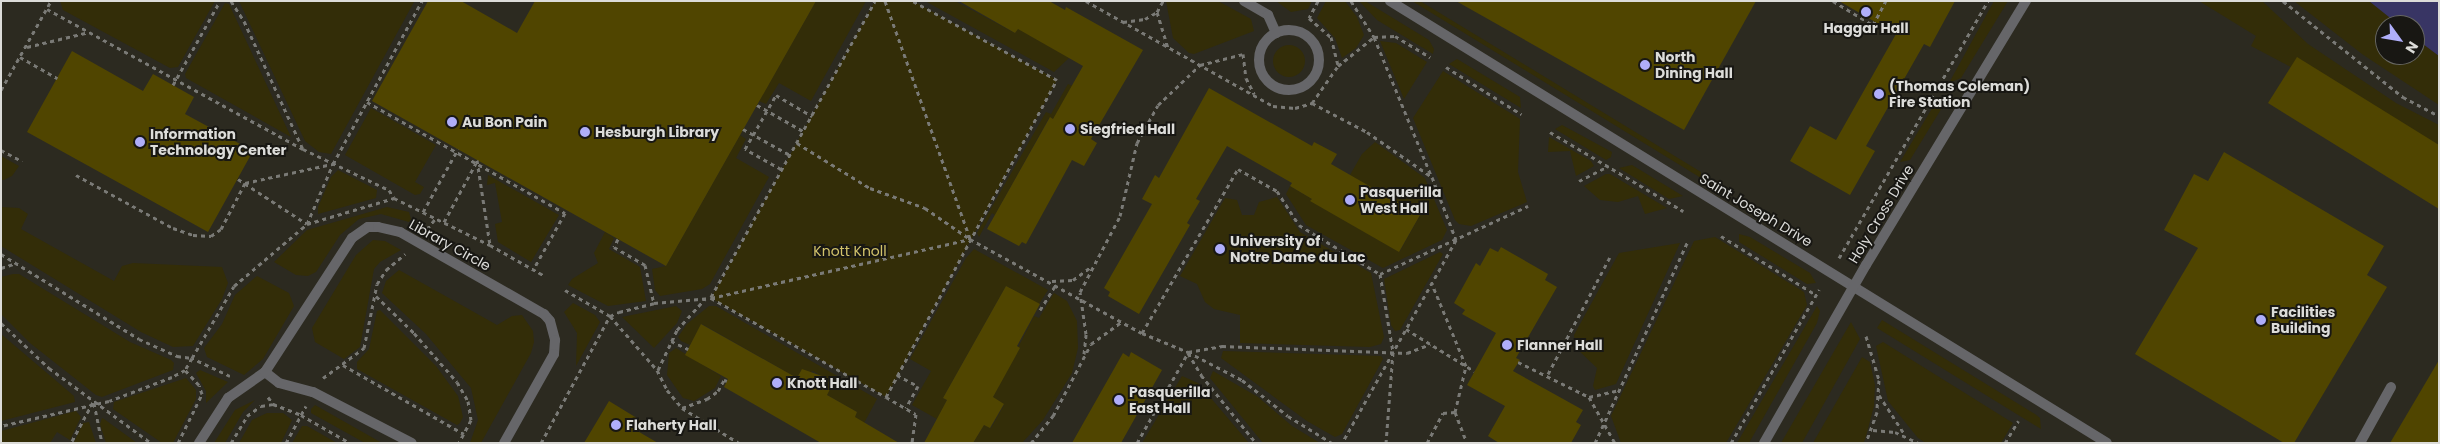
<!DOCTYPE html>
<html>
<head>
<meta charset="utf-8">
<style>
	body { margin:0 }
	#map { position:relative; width:2440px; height:444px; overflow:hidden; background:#21211d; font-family:Poppins,sans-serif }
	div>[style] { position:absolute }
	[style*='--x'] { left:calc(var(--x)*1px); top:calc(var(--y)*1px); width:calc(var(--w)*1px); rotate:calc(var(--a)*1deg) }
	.built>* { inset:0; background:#2c2a20 }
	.green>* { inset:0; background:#332d08 }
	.round { border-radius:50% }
	.water>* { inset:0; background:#383564 }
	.building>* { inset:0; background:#504500 }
	.path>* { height:3px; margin-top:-1.5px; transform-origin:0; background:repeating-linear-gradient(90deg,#7a7a76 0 4px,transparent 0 8px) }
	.service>* { height:10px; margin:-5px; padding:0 5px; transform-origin:5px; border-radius:5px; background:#666669 }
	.service>.ring { margin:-5px; padding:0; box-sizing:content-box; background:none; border:10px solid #666669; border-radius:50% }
	.minor>* { height:10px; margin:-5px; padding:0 5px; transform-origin:5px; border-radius:5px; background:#666669 }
	.dots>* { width:14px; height:14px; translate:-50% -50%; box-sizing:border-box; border:2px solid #181713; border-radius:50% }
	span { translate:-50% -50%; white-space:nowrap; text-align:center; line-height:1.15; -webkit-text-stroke:4px #181713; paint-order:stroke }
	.poi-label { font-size:14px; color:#dcdcd9; font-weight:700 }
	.left { translate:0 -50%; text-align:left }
	.street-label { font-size:14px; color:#dcdcd9 }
	.park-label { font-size:14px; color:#d3c36b }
	.frame { position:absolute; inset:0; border:2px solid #dcdcd9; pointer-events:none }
	.north { position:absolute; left:2375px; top:15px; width:50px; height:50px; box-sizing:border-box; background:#181713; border:1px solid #666662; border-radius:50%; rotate:122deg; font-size:14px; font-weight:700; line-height:20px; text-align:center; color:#dcdcd9 }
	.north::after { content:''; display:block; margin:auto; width:18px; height:22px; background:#afaefa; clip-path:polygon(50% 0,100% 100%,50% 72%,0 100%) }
</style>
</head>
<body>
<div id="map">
	<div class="built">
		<i style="clip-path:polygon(evenodd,1px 1px,2439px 1px,2439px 443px,1px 443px,1px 1px,2385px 25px,2415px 25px,2415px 55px,2385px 55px,2385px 25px)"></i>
	</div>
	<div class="green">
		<i style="clip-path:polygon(60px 1px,215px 1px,178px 67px,170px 68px,63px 10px)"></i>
		<i style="clip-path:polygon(239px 1px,414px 2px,331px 154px,319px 152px,305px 141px)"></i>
		<i style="clip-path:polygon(816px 1px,866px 1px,811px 101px,779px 83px,766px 104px,759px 101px)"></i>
		<i style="clip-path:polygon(875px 1px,913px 1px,1057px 80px,886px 397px,711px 298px)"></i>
		<i style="clip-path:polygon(925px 1px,955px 1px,1015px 33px,1019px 26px,1069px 58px,1054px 72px)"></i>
		<i style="clip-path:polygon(1166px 1px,1218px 1px,1251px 19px,1254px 31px,1194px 54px,1189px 53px,1173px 38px)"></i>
		<i style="clip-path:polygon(1276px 1px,1312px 1px,1308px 9px,1291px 12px)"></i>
		<i style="clip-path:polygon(1326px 1px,1345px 1px,1357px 17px,1364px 35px,1356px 48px,1342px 58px,1335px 38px,1317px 18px)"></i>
		<i style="clip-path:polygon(1359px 1px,1365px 1px,1429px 40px,1434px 49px,1433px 54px,1377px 20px)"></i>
		<i style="clip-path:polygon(1412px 1px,1420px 1px,1701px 172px,1701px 178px)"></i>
		<i style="clip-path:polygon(1994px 1px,2008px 1px,1961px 78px,1949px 83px)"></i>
		<i style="clip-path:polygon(2199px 1px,2262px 1px,2308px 44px,2396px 103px,2439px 125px,2439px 145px,2251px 46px,2256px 36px)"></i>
		<i style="clip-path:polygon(2294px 1px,2369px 1px,2399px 25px,2385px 25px,2385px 55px,2415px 55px,2415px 38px,2439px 56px,2439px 105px,2362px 54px)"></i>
		<i style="clip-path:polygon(225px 3px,229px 4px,291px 137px,186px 78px,185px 74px)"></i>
		<i style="clip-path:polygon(1380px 41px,1396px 43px,1427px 62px,1404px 99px)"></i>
		<i class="round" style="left:1273px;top:45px;width:32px;height:32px"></i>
		<i style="clip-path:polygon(1457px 59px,1520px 97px,1521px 108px,1449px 64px)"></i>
		<i style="clip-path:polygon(1443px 71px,1520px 119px,1518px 172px,1527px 202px,1471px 226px,1459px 224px,1455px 220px,1413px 118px)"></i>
		<i style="clip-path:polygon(1068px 84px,1075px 87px,1053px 119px,1049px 118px,995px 215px,992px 213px,979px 237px,977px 233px,1046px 112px,1051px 114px)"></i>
		<i style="clip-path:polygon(1937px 100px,1942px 107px,1940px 111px,1910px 160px,1900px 162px)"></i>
		<i style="clip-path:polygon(371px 108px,436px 145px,415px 182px,424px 187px,420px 194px,415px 195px,345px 155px)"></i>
		<i style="clip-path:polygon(1562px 125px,1612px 152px,1611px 157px,1606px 160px,1555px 129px)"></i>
		<i style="clip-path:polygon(740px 135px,746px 139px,736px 158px,769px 177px,710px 284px,702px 289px,660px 296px,655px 290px,652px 269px,666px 266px)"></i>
		<i style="clip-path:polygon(1549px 137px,1591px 161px,1594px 166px,1576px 176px,1570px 151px,1548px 152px)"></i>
		<i style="clip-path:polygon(1375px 142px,1425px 178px,1447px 230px,1442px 240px,1383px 268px,1306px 225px,1286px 194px,1290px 186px,1400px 251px,1420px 215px,1408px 208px,1406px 210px,1350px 175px,1362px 154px)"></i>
		<i style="clip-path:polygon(1px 156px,19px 166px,12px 176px,4px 180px,1px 180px)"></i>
		<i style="clip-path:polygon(1632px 165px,1683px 196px,1669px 199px,1619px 168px)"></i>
		<i style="clip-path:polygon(338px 170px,377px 190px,376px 198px,318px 214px,318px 207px,331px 177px)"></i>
		<i style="clip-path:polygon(1606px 174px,1610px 174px,1667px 208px,1645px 214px,1638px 196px,1618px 202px,1600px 200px,1584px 186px)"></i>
		<i style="clip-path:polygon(488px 175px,559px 215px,531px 262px,498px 242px,495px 224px,502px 222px,495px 183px,487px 185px)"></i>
		<i style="clip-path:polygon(1277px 197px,1300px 232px,1371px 273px,1384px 337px,1381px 344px,1370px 347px,1240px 343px,1240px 315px,1214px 309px,1205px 302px,1197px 284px,1180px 276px,1225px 198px,1237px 200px,1242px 215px,1254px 215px,1259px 202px)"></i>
		<i style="clip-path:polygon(1px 207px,19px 208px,28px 214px,21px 229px,114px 281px,122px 266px,133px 263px,222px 267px,228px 283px,222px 299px,193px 346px,173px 347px,141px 332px,1px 246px)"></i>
		<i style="clip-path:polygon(387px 207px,409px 212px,411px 219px,409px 222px,381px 214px,359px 219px,340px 235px,316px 272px,308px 276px,296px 275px,274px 262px,307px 230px)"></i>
		<i style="clip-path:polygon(605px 232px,614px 238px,609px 249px,640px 267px,646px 301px,608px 306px,568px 285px,572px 279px,598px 263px,594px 253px)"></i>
		<i style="clip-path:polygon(1739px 234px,1750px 237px,1810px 273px,1816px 283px,1807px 284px,1739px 242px)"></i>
		<i style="clip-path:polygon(1715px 237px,1804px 292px,1807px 305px,1726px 443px,1621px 443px,1611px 416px,1694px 241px)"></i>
		<i style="clip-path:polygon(373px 240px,385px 241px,401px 250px,380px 262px,374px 269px,360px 347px,344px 359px,315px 342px,312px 328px,356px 255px)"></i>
		<i style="clip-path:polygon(1680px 243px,1616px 384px,1595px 390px,1593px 386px,1597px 368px,1576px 348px,1574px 335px,1619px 253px)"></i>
		<i style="clip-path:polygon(974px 249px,1048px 290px,1039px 304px,1006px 286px,943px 398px,947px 400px,937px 419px,912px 405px,931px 371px,910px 359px,966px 258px)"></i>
		<i style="clip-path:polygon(1440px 252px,1443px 254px,1400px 330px,1395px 331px,1391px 325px,1384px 279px)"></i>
		<i style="clip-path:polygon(399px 270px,497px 325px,512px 316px,522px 315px,533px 331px,534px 342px,531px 353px,481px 443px,470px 443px,478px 420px,471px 388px,426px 334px,382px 293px,386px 281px)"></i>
		<i style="clip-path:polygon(13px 274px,19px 274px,130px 342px,171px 360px,174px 363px,173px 370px,102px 397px,96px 395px,30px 343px,1px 314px,1px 277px)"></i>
		<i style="clip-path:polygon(257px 276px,289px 293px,294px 306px,263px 359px,244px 375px,207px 357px,204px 348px,222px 324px,235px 295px)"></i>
		<i style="clip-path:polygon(1054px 293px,1067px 301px,1077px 321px,1078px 348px,1072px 373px,1043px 420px,1022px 443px,973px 443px,984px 425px,991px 428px,1004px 405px,993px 397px,1034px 316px,1039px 318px)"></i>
		<i style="clip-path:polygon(573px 303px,595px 315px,600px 322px,576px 366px,577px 333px,564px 312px)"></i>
		<i style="clip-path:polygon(676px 306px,682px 311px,677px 323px,654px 348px,622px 317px)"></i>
		<i style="clip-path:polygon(709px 306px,716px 306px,877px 399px,863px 425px,853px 420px,857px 412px,827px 395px,822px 376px,813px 371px,797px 378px,702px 324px,690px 345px,681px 341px,678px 337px,687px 324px)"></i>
		<i style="clip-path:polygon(1817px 306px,1820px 311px,1817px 323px,1749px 443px,1737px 443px)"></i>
		<i style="clip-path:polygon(380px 310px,436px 366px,458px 396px,463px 417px,460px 423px,457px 425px,357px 369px,357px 362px,369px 349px,377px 311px)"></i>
		<i style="clip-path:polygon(1882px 320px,2035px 414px,2040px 418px,2041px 429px,1877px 328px)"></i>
		<i style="clip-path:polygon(1851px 322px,1860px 339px,1802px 443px,1781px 443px)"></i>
		<i style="clip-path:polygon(1px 334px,74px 396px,75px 402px,1px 421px)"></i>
		<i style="clip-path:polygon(1883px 342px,2013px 423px,2001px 443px,1926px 443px,1918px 438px,1888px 401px,1876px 346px)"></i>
		<i style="clip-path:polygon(676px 348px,721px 376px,715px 388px,694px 401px,683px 398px,667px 375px,669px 353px)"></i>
		<i style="clip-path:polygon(1223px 351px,1381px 356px,1383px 359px,1342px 434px,1335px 437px,1307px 421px,1221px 358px)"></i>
		<i style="clip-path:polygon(1862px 357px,1870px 362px,1875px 385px,1874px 406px,1865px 440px,1863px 443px,1813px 443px)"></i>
		<i style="clip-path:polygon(200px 370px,228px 382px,206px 403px,206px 391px,196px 373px)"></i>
		<i style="clip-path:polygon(1213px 371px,1258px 397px,1292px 426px,1320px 443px,1263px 443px,1210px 378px)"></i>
		<i style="clip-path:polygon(1182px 376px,1198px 383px,1249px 443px,1142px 443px)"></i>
		<i style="clip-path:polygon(186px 378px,196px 390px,196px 399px,173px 443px,162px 443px,113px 409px,114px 402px)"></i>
		<i style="clip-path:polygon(255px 400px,243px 412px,225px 443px,214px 443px,235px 410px)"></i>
		<i style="clip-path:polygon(315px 405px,382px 443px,365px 443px,311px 413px,311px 409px)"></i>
		<i style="clip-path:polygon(76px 411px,81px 417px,70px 440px,57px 432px,50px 443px,1px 443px,1px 431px)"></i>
		<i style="clip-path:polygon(267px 413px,283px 413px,292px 420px,281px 443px,239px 443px,252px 420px)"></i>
		<i style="clip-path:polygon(102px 418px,104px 419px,137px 443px,106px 443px,100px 424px)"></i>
		<i style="clip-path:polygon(89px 422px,96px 443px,74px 442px,83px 423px)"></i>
		<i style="clip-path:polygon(302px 426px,307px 426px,337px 443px,292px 443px)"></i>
	</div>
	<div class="water">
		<i style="clip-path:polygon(2369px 1px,2439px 1px,2439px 56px,2415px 38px,2415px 25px,2399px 25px)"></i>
	</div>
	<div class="building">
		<i style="clip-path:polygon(428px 1px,461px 1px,517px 33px,535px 1px,816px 1px,666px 266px,372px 101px)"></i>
		<i style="clip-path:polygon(959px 1px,1049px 1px,1065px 10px,1066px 7px,1143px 50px,1091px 139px,1097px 143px,1084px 166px,1072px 160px,1026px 244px,1022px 242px,1019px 246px,987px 229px,1050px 117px,1053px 119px,1083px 66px,1018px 29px,1015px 33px)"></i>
		<i style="clip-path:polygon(1456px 1px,1756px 1px,1684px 130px)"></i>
		<i style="clip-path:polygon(1839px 1px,1955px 1px,1930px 47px,1924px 44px,1866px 146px,1875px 151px,1850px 195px,1790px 161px,1810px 126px,1836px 140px,1896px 34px)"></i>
		<i style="clip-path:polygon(72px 51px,143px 91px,153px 74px,194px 97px,185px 114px,253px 151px,208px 232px,27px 132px)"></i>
		<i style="clip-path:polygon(2297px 57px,2439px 145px,2439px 209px,2268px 103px)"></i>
		<i style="clip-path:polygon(1209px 88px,1312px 146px,1314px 142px,1337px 154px,1331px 164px,1420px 215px,1399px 252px,1310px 201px,1312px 199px,1290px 186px,1292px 183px,1227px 146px,1196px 199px,1200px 201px,1187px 223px,1190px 225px,1139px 314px,1108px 296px,1110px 292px,1104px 288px,1152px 204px,1142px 199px,1155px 175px,1159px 178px)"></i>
		<i style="clip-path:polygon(2224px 152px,2384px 246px,2367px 275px,2387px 287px,2294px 443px,2284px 443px,2135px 354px,2198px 248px,2164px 230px,2194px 174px,2208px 181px)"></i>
		<i style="clip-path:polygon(1501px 247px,1548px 274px,1545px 280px,1557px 287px,1516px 358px,1520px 360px,1513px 371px,1583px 410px,1576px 422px,1581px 425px,1571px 443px,1499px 443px,1488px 436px,1505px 406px,1467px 385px,1496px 333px,1462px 314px,1465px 310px,1454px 303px,1476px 263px,1480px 266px,1490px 248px,1498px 252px)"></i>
		<i style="clip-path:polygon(1006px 286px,1040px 304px,1017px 346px,1020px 348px,993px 397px,1004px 404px,990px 428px,984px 425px,973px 443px,924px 443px,947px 400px,943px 398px)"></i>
		<i style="clip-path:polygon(701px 324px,797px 378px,802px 369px,822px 376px,832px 385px,827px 395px,857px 412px,855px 417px,899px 443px,821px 443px,724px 387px,728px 379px,685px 355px)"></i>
		<i style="clip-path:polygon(1131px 352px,1162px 370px,1121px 443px,1072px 443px,1123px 353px,1129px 357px)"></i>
		<i style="clip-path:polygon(2439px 360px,2439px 443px,2390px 443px)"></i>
		<i style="clip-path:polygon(609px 401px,640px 420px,634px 429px,658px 443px,584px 443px)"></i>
	</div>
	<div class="path">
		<i style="--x:231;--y:1;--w:24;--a:57"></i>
		<i style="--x:244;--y:21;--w:141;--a:65.3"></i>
		<i style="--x:885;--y:1;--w:253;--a:70.3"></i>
		<i style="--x:1086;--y:1;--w:214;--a:29.3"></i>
		<i style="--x:1273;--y:106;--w:22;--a:5"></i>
		<i style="--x:1295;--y:108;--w:18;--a:-16"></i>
		<i style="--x:1312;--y:103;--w:62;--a:27.8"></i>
		<i style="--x:1367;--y:132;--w:79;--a:34.7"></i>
		<i style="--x:1432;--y:177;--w:67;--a:69.1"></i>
		<i style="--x:1456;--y:240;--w:233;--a:119.3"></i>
		<i style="--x:1318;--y:1;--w:19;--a:118"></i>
		<i style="--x:1309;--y:18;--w:29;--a:41"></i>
		<i style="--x:1331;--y:37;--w:30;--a:76"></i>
		<i style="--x:1351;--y:1;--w:43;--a:57.4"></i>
		<i style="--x:1374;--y:37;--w:149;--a:67.6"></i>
		<i style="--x:1833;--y:1;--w:47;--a:31"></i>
		<i style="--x:1873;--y:25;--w:27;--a:-62"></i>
		<i style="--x:2283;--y:1;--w:154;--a:38.7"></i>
		<i style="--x:2403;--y:97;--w:41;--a:27.8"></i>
		<i style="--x:47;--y:9;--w:292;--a:28.7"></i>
		<i style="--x:303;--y:149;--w:95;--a:25.5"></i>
		<i style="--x:389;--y:190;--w:9;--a:58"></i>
		<i style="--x:1157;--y:12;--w:37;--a:73"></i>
		<i style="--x:1123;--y:22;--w:22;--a:-8"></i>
		<i style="--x:1145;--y:19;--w:14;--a:-30"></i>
		<i style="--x:1157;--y:12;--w:13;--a:-61"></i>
		<i style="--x:27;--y:47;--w:64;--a:-13.6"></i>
		<i style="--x:20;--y:57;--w:43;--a:29.6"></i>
		<i style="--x:1446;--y:67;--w:89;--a:32.1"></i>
		<i style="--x:173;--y:85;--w:96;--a:-60.8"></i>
		<i style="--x:1;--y:90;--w:102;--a:-60.7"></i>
		<i style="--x:367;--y:102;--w:227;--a:29.3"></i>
		<i style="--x:565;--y:213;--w:65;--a:119.3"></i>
		<i style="--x:1312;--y:103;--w:45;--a:-54.9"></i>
		<i style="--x:1338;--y:66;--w:46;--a:-38.9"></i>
		<i style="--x:1374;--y:37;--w:21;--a:-3"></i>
		<i style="--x:1395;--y:36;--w:41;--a:31"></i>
		<i style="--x:757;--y:105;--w:53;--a:29.5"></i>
		<i style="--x:743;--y:129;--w:54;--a:29"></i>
		<i style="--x:1550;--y:132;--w:155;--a:30.7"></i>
		<i style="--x:797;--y:143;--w:86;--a:31.7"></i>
		<i style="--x:870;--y:188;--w:59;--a:20"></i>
		<i style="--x:925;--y:208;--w:55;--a:34.6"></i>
		<i style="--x:970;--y:239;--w:196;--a:28.7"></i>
		<i style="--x:1142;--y:333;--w:190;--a:-59.7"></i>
		<i style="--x:1238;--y:169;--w:45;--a:29.4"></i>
		<i style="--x:1277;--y:191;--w:40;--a:57.1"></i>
		<i style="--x:1299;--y:225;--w:95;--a:31.2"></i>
		<i style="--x:1380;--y:274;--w:163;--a:-24.7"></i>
		<i style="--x:1;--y:150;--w:24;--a:28"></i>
		<i style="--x:477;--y:160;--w:86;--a:81.3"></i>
		<i style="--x:781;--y:169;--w:41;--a:-150.9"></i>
		<i style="--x:745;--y:149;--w:62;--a:-60.1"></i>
		<i style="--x:776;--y:95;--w:42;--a:30.3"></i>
		<i style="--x:76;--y:175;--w:111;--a:28.7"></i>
		<i style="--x:173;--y:228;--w:21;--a:19"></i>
		<i style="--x:193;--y:235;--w:18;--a:3"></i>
		<i style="--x:211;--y:236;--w:12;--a:-35"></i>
		<i style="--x:221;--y:229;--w:52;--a:-62.4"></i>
		<i style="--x:245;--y:183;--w:89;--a:-12.3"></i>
		<i style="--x:238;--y:179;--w:82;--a:33.1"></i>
		<i style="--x:307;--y:224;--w:91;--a:-16.6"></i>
		<i style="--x:394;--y:198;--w:107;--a:26.1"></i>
		<i style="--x:490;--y:245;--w:61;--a:29.5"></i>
		<i style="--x:1579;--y:181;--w:33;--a:-27"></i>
		<i style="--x:423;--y:212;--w:72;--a:-60.9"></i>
		<i style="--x:444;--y:222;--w:67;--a:-61.5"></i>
		<i style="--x:427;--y:229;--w:14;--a:-51"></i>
		<i style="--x:1721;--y:236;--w:112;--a:31.8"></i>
		<i style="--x:618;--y:239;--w:9;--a:117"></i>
		<i style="--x:614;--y:247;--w:36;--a:30"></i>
		<i style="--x:645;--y:265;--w:39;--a:77"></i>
		<i style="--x:1;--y:254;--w:162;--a:31.6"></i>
		<i style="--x:139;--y:339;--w:42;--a:24.1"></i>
		<i style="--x:177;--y:356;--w:15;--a:8"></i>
		<i style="--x:192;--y:358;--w:14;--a:120"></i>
		<i style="--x:185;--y:370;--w:15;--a:152"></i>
		<i style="--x:172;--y:377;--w:67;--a:159.1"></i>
		<i style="--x:109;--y:401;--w:111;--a:167"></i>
		<i style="--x:1839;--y:258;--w:297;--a:-59.9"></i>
		<i style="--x:1;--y:268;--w:16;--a:-18"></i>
		<i style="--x:1380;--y:274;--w:79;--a:80.5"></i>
		<i style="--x:1393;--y:352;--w:91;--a:94.4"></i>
		<i style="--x:1052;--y:281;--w:21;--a:-3"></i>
		<i style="--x:1073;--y:280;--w:22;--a:-36"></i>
		<i style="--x:565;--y:290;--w:52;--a:30"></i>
		<i style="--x:610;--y:316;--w:72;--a:49"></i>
		<i style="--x:657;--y:370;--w:22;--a:63"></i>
		<i style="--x:667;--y:390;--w:23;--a:50"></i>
		<i style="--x:682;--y:408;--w:67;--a:31.6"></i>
		<i style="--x:376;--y:296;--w:53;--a:44.2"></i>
		<i style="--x:414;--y:333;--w:65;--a:48.7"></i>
		<i style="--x:457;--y:382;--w:22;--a:60"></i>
		<i style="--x:468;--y:401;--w:19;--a:81"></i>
		<i style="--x:471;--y:420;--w:26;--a:118"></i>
		<i style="--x:711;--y:297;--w:338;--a:-61"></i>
		<i style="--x:711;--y:298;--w:201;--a:29.5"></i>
		<i style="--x:886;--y:397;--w:360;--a:-61.7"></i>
		<i style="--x:1057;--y:80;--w:164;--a:-151.3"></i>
		<i style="--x:1040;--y:310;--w:31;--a:-58"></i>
		<i style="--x:1;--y:323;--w:66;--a:43.2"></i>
		<i style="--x:49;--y:368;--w:127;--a:36.3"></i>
		<i style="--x:1406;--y:329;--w:80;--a:31.7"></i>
		<i style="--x:1142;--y:333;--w:50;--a:22.4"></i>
		<i style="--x:1188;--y:352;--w:61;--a:27.4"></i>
		<i style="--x:1242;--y:380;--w:58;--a:38"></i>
		<i style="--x:1288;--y:416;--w:52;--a:31.5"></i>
		<i style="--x:1866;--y:336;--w:46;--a:73.5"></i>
		<i style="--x:1879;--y:380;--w:32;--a:94"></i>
		<i style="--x:1877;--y:412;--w:33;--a:110"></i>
		<i style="--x:671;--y:341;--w:19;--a:25"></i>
		<i style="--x:1188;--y:352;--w:35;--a:-10"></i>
		<i style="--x:1222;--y:346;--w:185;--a:2.2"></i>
		<i style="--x:1407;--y:353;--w:25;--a:-21"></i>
		<i style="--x:1188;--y:353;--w:26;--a:59"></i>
		<i style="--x:1201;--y:375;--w:87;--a:51"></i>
		<i style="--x:1084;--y:354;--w:20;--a:-84"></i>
		<i style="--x:1086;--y:334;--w:42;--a:-98.1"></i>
		<i style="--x:1080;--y:292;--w:86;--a:-62.2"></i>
		<i style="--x:1120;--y:216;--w:75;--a:-76.9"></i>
		<i style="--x:1137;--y:143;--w:43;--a:-61.1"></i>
		<i style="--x:1158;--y:105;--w:58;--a:-43.6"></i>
		<i style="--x:1200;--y:65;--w:44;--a:-14.3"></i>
		<i style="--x:1243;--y:54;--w:24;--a:83"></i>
		<i style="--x:1246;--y:78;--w:18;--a:63"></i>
		<i style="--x:1518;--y:362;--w:79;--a:26.2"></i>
		<i style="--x:1589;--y:397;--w:28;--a:-13"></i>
		<i style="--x:343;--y:365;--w:139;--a:29.7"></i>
		<i style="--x:658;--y:370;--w:44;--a:-64.6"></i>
		<i style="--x:677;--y:330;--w:42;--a:-47.9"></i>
		<i style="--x:1548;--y:374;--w:132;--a:-62.1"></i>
		<i style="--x:897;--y:375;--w:24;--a:28"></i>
		<i style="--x:918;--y:386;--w:25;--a:119"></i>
		<i style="--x:230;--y:376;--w:42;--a:-154.7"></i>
		<i style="--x:192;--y:358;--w:83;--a:-59.7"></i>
		<i style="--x:234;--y:286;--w:96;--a:-40.3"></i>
		<i style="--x:307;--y:224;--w:65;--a:-66.6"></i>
		<i style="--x:333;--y:164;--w:186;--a:-61.4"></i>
		<i style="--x:323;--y:378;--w:51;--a:-36.2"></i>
		<i style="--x:364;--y:348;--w:65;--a:-78.5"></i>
		<i style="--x:377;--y:284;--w:17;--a:-57"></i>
		<i style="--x:386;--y:270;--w:25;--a:-40"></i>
		<i style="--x:1879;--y:395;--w:48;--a:57"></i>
		<i style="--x:268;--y:397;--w:9;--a:54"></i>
		<i style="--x:273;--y:404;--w:30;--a:21"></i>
		<i style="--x:301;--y:415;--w:56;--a:29.7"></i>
		<i style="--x:886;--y:397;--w:34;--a:30"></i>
		<i style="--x:916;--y:414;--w:29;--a:98"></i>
		<i style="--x:1589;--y:397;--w:53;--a:60.5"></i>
		<i style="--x:94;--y:403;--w:41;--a:78.7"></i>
		<i style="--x:682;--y:408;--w:27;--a:-20"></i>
		<i style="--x:707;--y:399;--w:14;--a:-36"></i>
		<i style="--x:718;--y:391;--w:13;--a:-61"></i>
		<i style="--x:724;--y:380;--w:3;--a:18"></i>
		<i style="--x:1455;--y:412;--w:33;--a:69"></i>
		<i style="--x:1873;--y:430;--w:22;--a:5"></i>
		<i style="--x:1895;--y:432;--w:26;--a:25"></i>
		<i style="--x:72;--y:441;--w:44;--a:-61.7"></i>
		<i style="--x:178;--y:443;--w:55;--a:-63.9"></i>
		<i style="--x:202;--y:394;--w:9;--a:-108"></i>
		<i style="--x:199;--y:385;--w:21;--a:-133"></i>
		<i style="--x:231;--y:443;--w:31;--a:-59"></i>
		<i style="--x:247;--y:416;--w:17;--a:-36"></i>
		<i style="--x:261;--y:406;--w:12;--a:-9"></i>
		<i style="--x:286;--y:443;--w:42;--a:-61.6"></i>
		<i style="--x:541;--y:443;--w:145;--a:-61.5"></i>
		<i style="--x:610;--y:316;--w:10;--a:-24"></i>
		<i style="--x:619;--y:312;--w:36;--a:-14"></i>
		<i style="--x:654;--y:303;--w:57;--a:-5"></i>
		<i style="--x:711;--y:298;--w:266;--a:-12.8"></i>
		<i style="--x:1031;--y:443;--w:35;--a:-51"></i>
		<i style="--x:1053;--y:416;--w:81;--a:-62.2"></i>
		<i style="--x:1091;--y:344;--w:37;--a:-36"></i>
		<i style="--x:1137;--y:443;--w:103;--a:-60.5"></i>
		<i style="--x:1427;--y:443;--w:34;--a:-62"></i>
		<i style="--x:1443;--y:413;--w:12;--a:-5"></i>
		<i style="--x:1455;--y:412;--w:47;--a:-76.6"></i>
		<i style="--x:1466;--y:366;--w:89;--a:-112.5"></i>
		<i style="--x:1595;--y:443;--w:222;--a:-65.3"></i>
		<i style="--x:1731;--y:443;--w:177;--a:-60.1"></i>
		<i style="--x:2005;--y:443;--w:26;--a:-59"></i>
	</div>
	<div class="service">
		<i style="--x:1244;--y:1;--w:28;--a:30"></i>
		<i style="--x:1268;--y:15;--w:20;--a:66"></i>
		<i class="ring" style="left:1259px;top:30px;width:50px;height:50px"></i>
		<i style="--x:2360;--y:443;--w:64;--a:-61"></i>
	</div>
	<div class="minor">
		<i style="--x:1390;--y:1;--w:842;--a:31.65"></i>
		<i style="--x:265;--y:372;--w:18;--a:38"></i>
		<i style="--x:279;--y:383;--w:35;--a:15"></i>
		<i style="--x:313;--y:392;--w:111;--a:27.3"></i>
		<i style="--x:199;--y:443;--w:54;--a:-57.2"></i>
		<i style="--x:228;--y:398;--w:45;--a:-35.1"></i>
		<i style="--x:265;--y:372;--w:160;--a:-57"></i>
		<i style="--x:352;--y:238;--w:19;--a:-35"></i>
		<i style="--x:368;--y:227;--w:10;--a:0"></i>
		<i style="--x:378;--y:227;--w:23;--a:13"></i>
		<i style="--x:400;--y:232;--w:166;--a:29.7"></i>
		<i style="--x:544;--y:314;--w:9;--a:49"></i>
		<i style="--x:550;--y:321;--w:20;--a:75"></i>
		<i style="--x:555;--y:340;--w:14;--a:94"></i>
		<i style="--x:554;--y:354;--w:102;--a:119.3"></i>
		<i style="--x:1764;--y:443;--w:205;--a:-60.2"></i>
		<i style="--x:1866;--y:265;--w:309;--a:-58.8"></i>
	</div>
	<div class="dots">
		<i style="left:1866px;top:12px;background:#afaefa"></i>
		<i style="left:1645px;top:65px;background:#afaefa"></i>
		<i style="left:1879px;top:94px;background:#afaefa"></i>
		<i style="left:452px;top:122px;background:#afaefa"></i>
		<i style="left:1070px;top:129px;background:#afaefa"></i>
		<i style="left:585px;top:132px;background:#afaefa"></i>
		<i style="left:140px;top:142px;background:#afaefa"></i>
		<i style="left:1350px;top:200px;background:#afaefa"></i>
		<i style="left:1220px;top:249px;background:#afaefa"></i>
		<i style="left:2261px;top:320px;background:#afaefa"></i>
		<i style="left:1507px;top:345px;background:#afaefa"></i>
		<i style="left:777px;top:383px;background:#afaefa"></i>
		<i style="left:1119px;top:400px;background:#afaefa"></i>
		<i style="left:616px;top:425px;background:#afaefa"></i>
	</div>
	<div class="poi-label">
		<span style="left:1866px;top:28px">Haggar Hall</span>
		<span class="left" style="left:1655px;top:65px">North<br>Dining Hall</span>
		<span class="left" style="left:1889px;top:94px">(Thomas Coleman)<br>Fire Station</span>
		<span class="left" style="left:462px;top:122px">Au Bon Pain</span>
		<span class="left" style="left:1080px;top:129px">Siegfried Hall</span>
		<span class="left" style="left:595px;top:132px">Hesburgh Library</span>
		<span class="left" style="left:150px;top:142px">Information<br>Technology Center</span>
		<span class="left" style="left:1360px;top:200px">Pasquerilla<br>West Hall</span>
		<span class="left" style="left:1230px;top:249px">University of<br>Notre Dame du Lac</span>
		<span class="left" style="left:2271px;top:320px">Facilities<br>Building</span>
		<span class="left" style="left:1517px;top:345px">Flanner Hall</span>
		<span class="left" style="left:787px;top:383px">Knott Hall</span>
		<span class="left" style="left:1129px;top:400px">Pasquerilla<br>East Hall</span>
		<span class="left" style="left:626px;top:425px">Flaherty Hall</span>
	</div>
	<div class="street-label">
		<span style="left:1756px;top:210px;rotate:31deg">Saint Joseph Drive</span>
		<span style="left:1881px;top:214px;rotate:-59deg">Holy Cross Drive</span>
		<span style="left:450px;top:245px;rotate:29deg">Library Circle</span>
	</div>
	<div class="park-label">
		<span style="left:850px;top:251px">Knott Knoll</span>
	</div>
	<div class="frame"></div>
	<div class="north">N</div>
</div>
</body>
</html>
